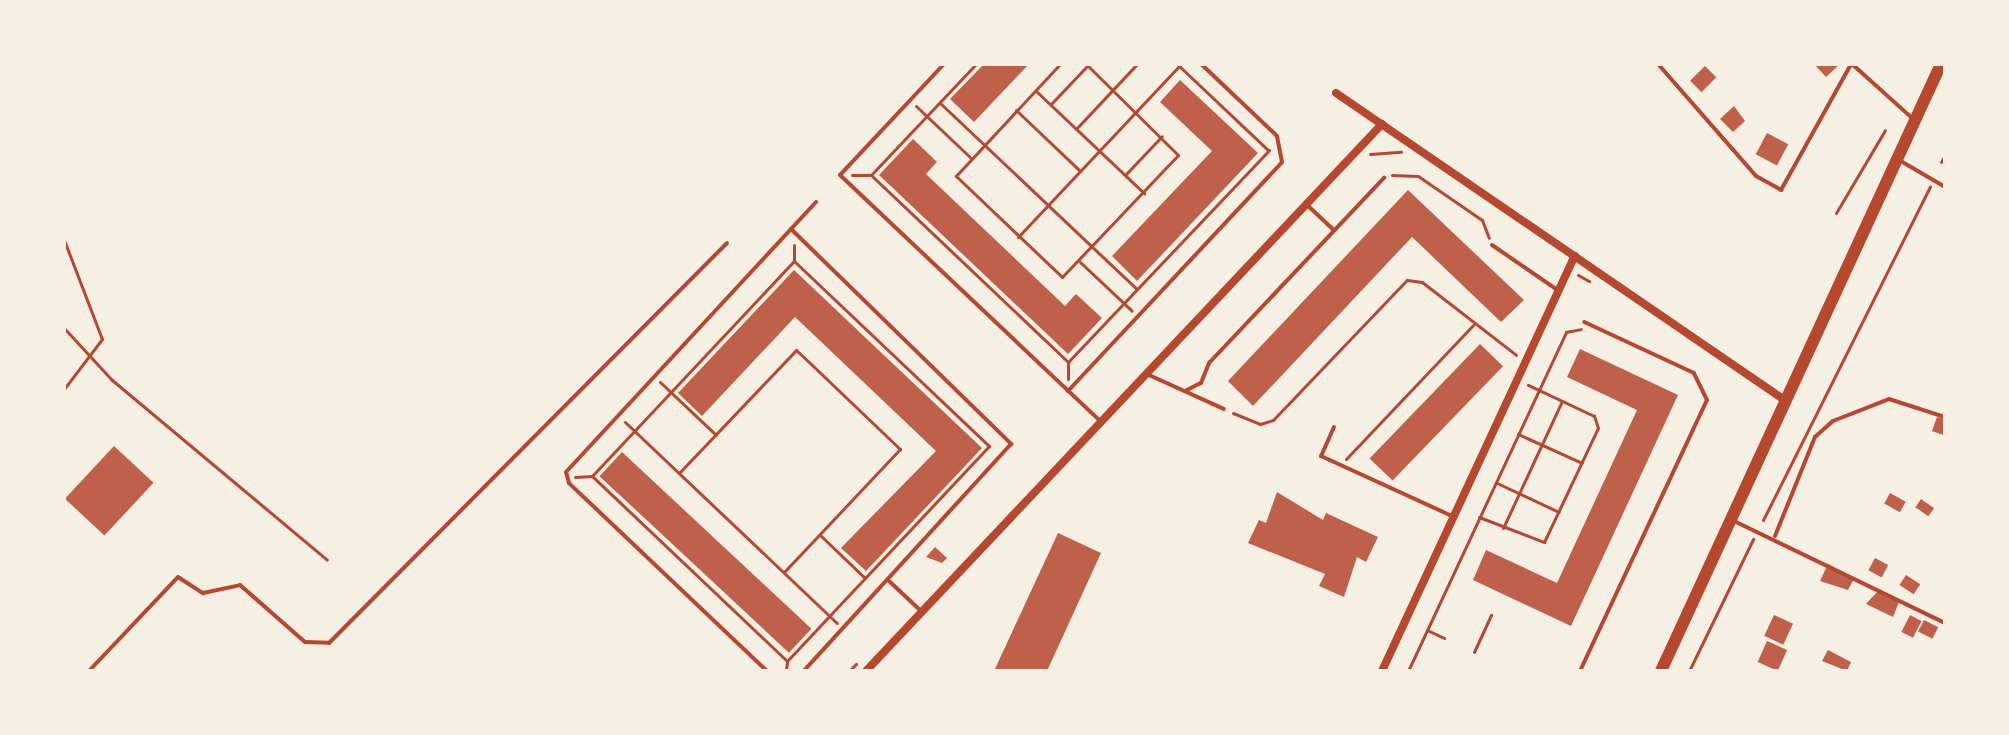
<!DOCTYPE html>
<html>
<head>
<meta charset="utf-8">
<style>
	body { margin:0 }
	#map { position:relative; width:2009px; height:735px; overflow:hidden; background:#f6efe4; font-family:"PT Sans",sans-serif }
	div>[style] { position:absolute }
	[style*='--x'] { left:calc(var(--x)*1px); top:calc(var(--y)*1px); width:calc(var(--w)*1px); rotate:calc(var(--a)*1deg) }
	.building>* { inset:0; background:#bf614a; transform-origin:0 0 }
	.path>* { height:3px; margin:-1.5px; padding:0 1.5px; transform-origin:1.5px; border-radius:1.5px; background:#b5482f }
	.service>* { height:4px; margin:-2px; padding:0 2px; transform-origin:2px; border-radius:2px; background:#b5482f }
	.minor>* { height:8px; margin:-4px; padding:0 4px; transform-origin:4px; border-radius:4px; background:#b5482f }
	.secondary>* { height:12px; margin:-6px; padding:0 6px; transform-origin:6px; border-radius:6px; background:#b5482f }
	span { translate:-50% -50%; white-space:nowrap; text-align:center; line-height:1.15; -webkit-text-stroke:8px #f6efe4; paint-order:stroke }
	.frame { position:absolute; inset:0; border:66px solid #f6efe4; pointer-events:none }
</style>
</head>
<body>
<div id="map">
	<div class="building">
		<i style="clip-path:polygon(984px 64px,1029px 64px,974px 122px,950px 99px)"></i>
		<i style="clip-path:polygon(1814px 64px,1840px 64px,1826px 77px)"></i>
		<i style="left:1705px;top:66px;width:16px;height:21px;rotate:45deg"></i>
		<i style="clip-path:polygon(1180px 80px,1258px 153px,1137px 281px,1112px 256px,1212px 151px,1160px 102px)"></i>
		<i style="clip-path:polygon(1734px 106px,1745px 121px,1733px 132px,1720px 119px)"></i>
		<i style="left:1767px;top:133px;width:24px;height:24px;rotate:28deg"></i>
		<i style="clip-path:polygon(913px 139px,937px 162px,926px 174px,1065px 306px,1076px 294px,1102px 318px,1068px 354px,879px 175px)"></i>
		<i style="clip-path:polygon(1408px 190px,1524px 300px,1501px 322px,1412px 237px,1253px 406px,1228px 381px)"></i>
		<i style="clip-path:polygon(794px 270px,982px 448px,866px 571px,841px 548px,936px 451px,795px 317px,702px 416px,678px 393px)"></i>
		<i style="left:1480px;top:344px;width:32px;height:159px;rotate:44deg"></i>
		<i style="clip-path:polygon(1580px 349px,1678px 395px,1571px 626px,1473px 580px,1486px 550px,1557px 583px,1637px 410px,1567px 377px)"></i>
		<i style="clip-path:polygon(1937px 417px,1945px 419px,1943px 435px,1932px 431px)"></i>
		<i style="left:114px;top:446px;width:54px;height:72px;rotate:43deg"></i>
		<i style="left:622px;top:452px;width:259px;height:33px;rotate:43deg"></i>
		<i style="clip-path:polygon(1277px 492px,1323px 520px,1326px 513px,1378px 537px,1366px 562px,1357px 557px,1344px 597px,1319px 586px,1325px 574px,1248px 543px,1259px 520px,1266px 523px)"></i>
		<i style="left:1890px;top:493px;width:18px;height:12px;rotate:29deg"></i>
		<i style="left:1921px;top:499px;width:16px;height:10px;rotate:35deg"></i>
		<i style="clip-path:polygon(1058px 533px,1101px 553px,1047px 671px,994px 671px)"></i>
		<i style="clip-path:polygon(935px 547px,947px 558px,942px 563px,926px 557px)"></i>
		<i style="left:1875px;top:558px;width:15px;height:14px;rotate:28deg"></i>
		<i style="clip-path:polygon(1828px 564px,1854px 579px,1848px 590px,1820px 581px)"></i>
		<i style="left:1906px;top:575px;width:17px;height:12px;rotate:33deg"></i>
		<i style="clip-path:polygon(1878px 591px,1899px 602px,1893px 617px,1866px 604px)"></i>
		<i style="left:1774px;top:615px;width:21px;height:23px;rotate:25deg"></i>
		<i style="left:1910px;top:615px;width:13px;height:19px;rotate:27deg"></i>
		<i style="left:1924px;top:620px;width:16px;height:13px;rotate:27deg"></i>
		<i style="left:1767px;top:641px;width:22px;height:23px;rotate:24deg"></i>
		<i style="clip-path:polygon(1828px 650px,1851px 662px,1847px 671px,1822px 661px)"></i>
	</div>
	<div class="path">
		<i style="--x:1060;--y:64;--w:153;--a:132.9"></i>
		<i style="--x:956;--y:176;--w:146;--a:43.6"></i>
		<i style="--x:1062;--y:277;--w:168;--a:-46.4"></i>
		<i style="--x:1178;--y:155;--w:129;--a:-135.3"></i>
		<i style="--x:1177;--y:64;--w:125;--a:43.4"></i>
		<i style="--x:1036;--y:91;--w:149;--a:43.4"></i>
		<i style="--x:940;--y:103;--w:271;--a:43.4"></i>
		<i style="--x:1051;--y:104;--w:52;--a:-46.5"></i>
		<i style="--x:916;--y:106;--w:76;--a:43.4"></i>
		<i style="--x:1016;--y:110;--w:88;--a:43.6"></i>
		<i style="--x:1076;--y:129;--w:89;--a:-46.8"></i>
		<i style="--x:1370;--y:154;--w:31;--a:-4"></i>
		<i style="--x:1941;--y:162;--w:8;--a:-60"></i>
		<i style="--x:1126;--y:174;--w:52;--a:-46.5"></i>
		<i style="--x:852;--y:175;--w:19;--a:0"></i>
		<i style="--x:871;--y:175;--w:153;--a:-46.6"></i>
		<i style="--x:871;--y:175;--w:272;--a:43.5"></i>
		<i style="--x:1068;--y:362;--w:17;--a:90"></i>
		<i style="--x:1392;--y:175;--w:26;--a:2"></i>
		<i style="--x:1418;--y:176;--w:78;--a:34.5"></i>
		<i style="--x:1482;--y:220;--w:19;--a:69"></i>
		<i style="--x:1836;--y:213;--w:96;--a:-59.4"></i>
		<i style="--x:1018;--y:237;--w:238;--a:-46.7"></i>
		<i style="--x:64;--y:240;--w:106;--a:69"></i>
		<i style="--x:102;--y:339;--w:63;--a:127.2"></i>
		<i style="--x:794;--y:245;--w:16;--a:90"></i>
		<i style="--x:794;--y:261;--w:269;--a:43.5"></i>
		<i style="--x:989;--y:446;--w:295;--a:133.2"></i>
		<i style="--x:787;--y:661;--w:269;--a:-136.5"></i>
		<i style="--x:592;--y:476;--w:295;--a:-46.8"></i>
		<i style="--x:1080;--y:262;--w:71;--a:43.3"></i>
		<i style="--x:1578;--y:275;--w:13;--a:29"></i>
		<i style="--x:64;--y:328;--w:71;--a:47.3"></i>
		<i style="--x:112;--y:380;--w:280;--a:39.9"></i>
		<i style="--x:1068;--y:362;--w:292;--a:-46.5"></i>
		<i style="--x:660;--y:382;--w:77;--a:43.4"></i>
		<i style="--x:1233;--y:413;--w:29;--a:22"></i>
		<i style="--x:1260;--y:424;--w:14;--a:-17"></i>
		<i style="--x:1273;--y:420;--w:194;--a:-46.3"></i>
		<i style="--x:1407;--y:280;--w:15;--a:8"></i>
		<i style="--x:1422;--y:282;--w:119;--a:37.8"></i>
		<i style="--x:625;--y:422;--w:292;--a:43.5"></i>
		<i style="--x:1518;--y:434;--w:70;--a:24.4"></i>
		<i style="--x:1346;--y:459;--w:185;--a:-46.5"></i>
		<i style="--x:679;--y:473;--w:170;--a:-46.4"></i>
		<i style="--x:796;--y:350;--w:22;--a:43"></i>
		<i style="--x:812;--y:365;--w:122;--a:43.7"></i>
		<i style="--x:900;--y:449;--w:169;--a:133.3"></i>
		<i style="--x:575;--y:477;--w:17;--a:-3"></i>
		<i style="--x:1497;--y:483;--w:68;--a:25.1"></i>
		<i style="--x:1479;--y:517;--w:70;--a:21"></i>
		<i style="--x:1544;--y:542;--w:126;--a:-64.7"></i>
		<i style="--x:1598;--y:428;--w:13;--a:-108"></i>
		<i style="--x:1594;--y:416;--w:73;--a:-154.8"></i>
		<i style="--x:1763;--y:520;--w:373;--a:-63.4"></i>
		<i style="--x:1503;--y:528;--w:140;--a:-65.1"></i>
		<i style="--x:820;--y:535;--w:62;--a:43.7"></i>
		<i style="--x:1427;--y:630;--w:19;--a:25"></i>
		<i style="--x:1474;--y:652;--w:41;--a:-65.3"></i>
		<i style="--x:786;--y:671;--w:10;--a:-84"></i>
		<i style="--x:849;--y:671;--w:10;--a:-45"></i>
		<i style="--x:1408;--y:671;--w:374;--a:-65"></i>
		<i style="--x:1566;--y:332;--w:15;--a:-11"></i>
		<i style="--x:1689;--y:671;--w:147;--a:-64.1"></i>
	</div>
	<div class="service">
		<i style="--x:944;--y:64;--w:152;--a:133.1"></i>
		<i style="--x:840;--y:175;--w:359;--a:43.4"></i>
		<i style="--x:1658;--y:64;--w:149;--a:48.8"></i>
		<i style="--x:1756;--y:176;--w:29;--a:29"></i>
		<i style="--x:1781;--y:190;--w:144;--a:-60.9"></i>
		<i style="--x:1852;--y:64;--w:82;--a:42"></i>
		<i style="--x:1899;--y:160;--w:53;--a:30.4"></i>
		<i style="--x:1306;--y:204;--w:38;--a:43"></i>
		<i style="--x:791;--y:229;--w:308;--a:44.3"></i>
		<i style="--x:1011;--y:444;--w:307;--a:132.4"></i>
		<i style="--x:1492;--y:245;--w:81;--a:34.5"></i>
		<i style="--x:1149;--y:375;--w:82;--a:24.4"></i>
		<i style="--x:1068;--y:391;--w:313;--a:-46.9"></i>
		<i style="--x:1282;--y:162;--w:26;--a:-101"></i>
		<i style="--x:1277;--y:136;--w:105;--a:-136.5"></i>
		<i style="--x:1185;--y:391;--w:18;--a:-27"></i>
		<i style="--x:1201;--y:383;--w:22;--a:-68"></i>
		<i style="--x:1209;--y:363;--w:255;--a:-46.6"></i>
		<i style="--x:1334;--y:427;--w:32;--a:114"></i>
		<i style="--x:1321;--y:456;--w:144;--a:24.6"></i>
		<i style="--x:1734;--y:521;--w:234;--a:25.8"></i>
		<i style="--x:1775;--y:536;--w:107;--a:-68"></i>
		<i style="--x:1815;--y:437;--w:24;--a:-42"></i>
		<i style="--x:1833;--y:421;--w:60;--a:-21.4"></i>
		<i style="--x:1889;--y:399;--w:59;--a:17.8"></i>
		<i style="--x:889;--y:581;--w:45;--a:43.2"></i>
		<i style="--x:89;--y:671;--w:129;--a:-46.6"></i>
		<i style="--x:178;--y:577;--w:30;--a:33"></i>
		<i style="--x:203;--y:593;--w:38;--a:-12"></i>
		<i style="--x:240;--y:585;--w:86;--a:41.2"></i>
		<i style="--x:305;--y:642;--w:24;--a:2"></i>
		<i style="--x:329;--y:643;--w:564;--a:-45.14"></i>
		<i style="--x:767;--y:671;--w:273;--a:-136.5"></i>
		<i style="--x:569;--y:483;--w:11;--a:-105"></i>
		<i style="--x:566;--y:472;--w:368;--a:-47.2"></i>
		<i style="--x:1580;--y:671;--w:299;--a:-64.9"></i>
		<i style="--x:1707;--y:400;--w:30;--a:-116"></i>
		<i style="--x:1694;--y:373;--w:121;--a:-155.1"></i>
	</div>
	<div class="minor">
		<i style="--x:1336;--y:93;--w:545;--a:34.39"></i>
		<i style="--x:866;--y:671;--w:752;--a:-46.67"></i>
		<i style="--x:1382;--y:671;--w:458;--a:-65.1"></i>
	</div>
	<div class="secondary">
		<i style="--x:1661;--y:671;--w:668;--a:-65.24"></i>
	</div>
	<div class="frame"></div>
</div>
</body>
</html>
